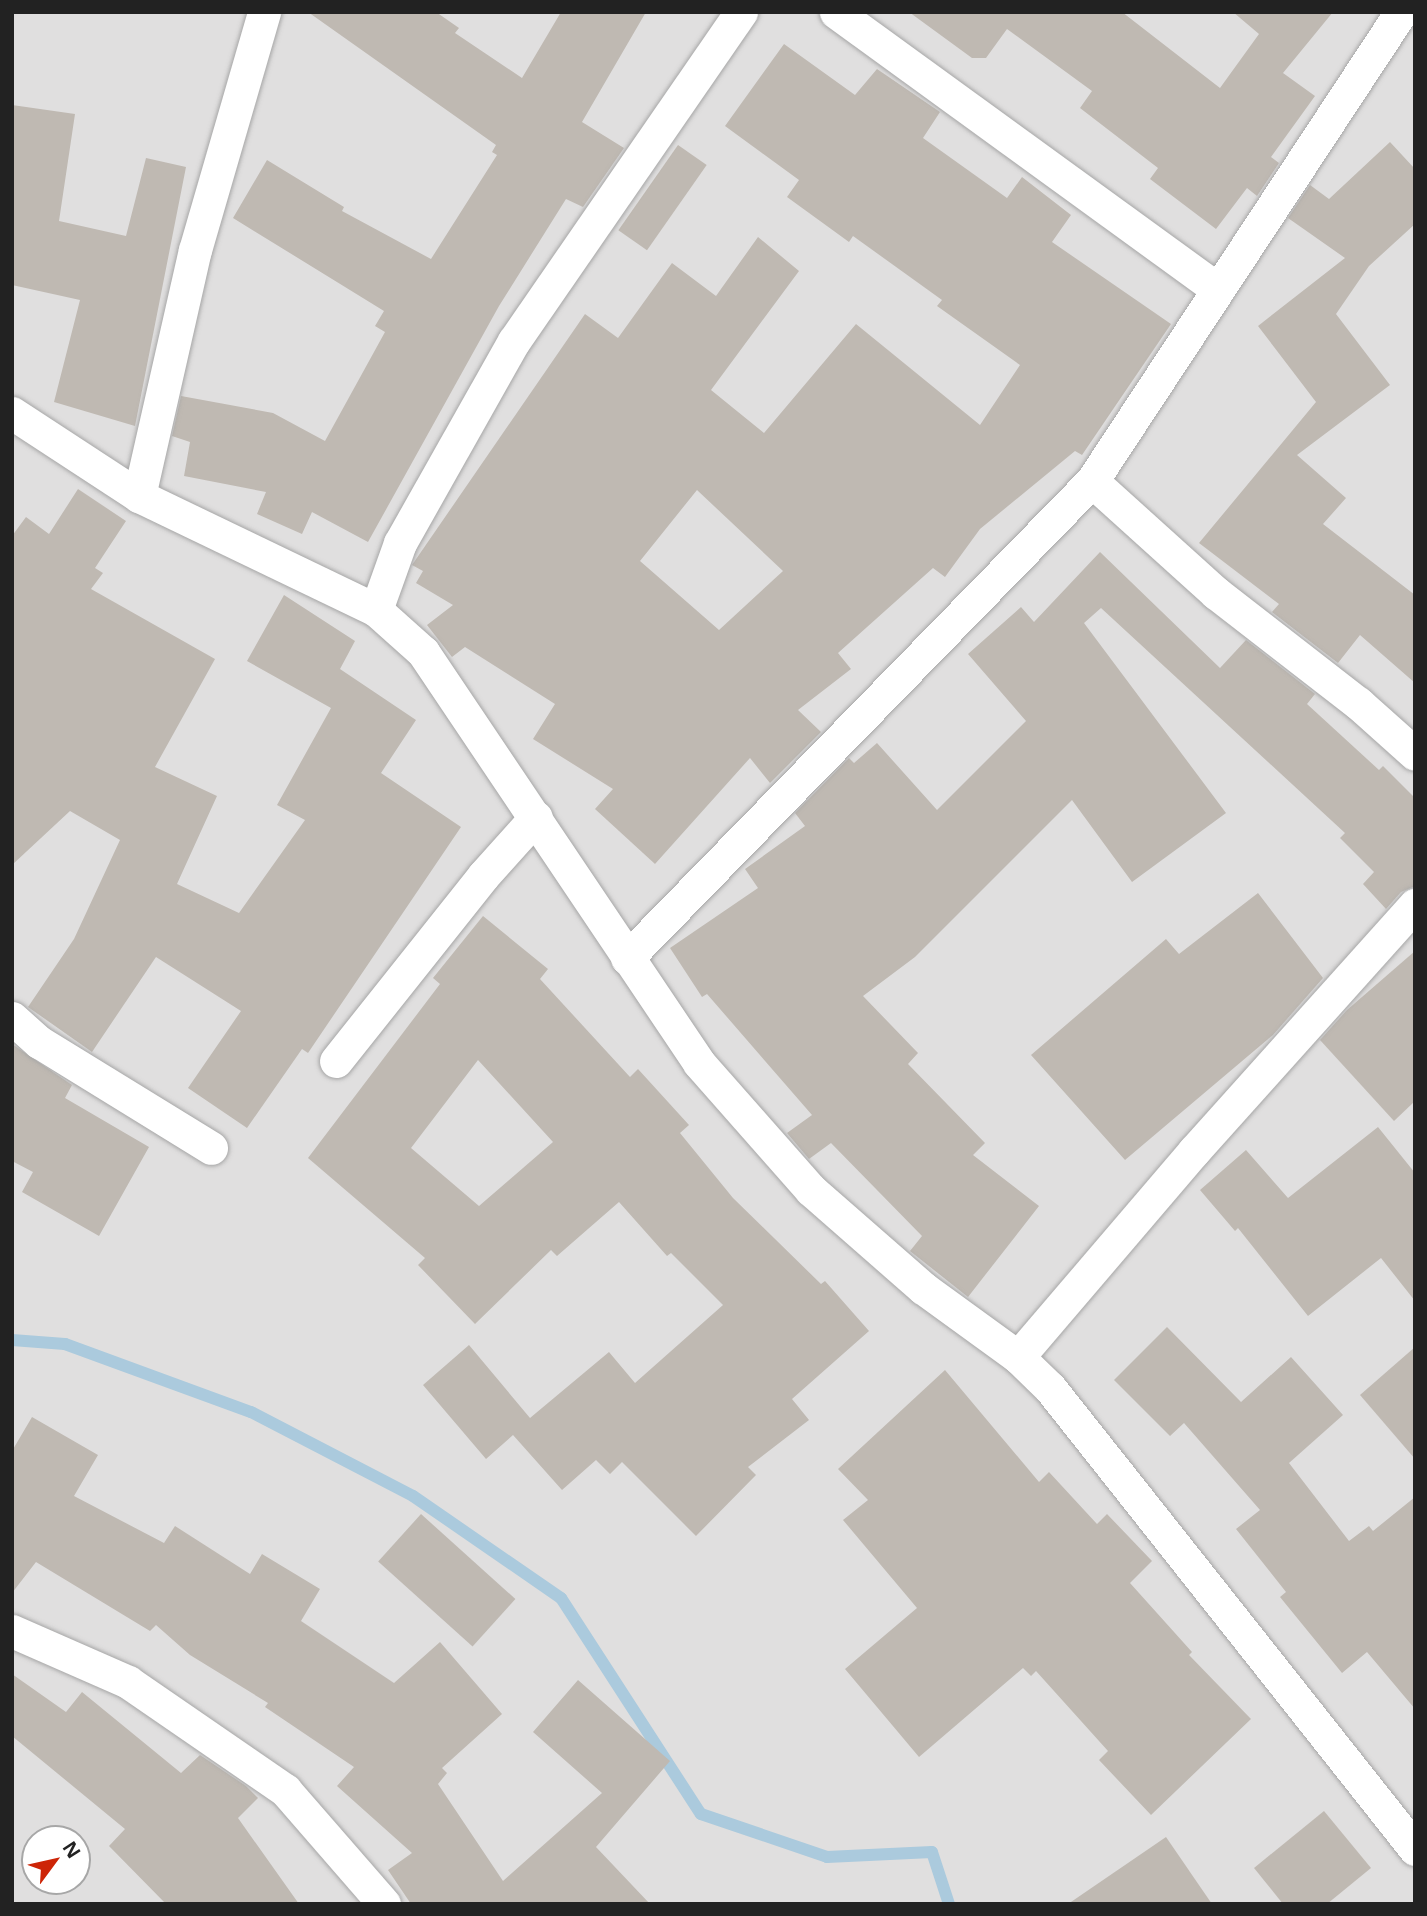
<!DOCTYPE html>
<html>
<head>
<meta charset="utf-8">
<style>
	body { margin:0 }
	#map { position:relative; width:1427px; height:1916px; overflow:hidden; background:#f2f0e9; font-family:"Noto Sans",sans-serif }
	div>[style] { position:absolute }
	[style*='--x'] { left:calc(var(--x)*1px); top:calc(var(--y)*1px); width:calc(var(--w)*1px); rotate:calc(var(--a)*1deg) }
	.residential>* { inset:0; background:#e0dfdf }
	.stream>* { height:12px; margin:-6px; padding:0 6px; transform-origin:6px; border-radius:6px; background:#abcadd }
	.building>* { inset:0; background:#bfb9b2; transform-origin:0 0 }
	.roads { filter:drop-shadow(0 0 2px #a6a6a6) drop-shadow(0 0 2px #a6a6a6) }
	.minor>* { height:33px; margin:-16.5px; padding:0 16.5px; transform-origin:16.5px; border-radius:16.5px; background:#fff }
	span { translate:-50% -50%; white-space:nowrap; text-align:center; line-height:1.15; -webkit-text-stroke:5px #fff; paint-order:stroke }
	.frame { position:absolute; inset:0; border:14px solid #222; pointer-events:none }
	.north { position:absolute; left:21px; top:1825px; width:70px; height:70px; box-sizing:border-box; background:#fff; border:2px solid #a7a7a7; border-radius:50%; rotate:57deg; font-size:19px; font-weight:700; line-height:28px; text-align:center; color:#222 }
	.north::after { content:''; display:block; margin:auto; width:24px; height:32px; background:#cd2507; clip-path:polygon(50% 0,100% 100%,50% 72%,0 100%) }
</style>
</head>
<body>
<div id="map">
	<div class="residential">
		<i style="clip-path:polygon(evenodd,12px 12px,1415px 12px,1415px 1904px,12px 1904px,12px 12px,35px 1839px,77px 1839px,77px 1881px,35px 1881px,35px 1839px)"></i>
	</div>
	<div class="stream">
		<i style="--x:12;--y:1340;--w:53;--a:4.3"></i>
		<i style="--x:65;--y:1344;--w:198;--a:20.1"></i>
		<i style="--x:251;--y:1412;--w:182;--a:27.4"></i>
		<i style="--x:413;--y:1496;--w:180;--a:34.6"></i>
		<i style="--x:561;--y:1598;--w:257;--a:57.1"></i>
		<i style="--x:701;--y:1814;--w:133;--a:18.8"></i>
		<i style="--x:827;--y:1857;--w:105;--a:-2.7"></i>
		<i style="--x:932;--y:1852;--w:55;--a:71.9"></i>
	</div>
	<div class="building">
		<i style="clip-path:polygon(308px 12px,436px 12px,459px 28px,455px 33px,522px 78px,561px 12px,646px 12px,582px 122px,624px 148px,583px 207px,566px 199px,499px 306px,368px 542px,312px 512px,302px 534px,257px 514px,266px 492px,184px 476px,190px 442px,172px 436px,181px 396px,273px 413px,325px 441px,385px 332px,375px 326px,384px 311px,233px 218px,267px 160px,344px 207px,342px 211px,431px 259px,497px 155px,492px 152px,496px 145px)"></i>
		<i style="clip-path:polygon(909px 12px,1122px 12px,1220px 88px,1259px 34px,1233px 12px,1333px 12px,1283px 73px,1315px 96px,1271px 157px,1279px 163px,1257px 196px,1247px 188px,1216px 229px,1150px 179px,1158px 168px,1080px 108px,1092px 91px,1007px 29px,986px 58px,972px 58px)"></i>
		<i style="clip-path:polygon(evenodd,784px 44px,855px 95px,877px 69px,940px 112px,923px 138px,1007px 198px,1022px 177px,1071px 215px,1052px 242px,1171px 324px,1082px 455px,1075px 451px,980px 529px,945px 577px,933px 568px,838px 653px,851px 669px,798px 710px,821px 732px,770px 783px,750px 758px,655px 864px,595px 809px,613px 789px,533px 739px,555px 704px,465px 647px,452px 657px,427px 625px,453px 605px,416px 583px,423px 571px,412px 565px,585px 314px,618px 338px,672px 263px,716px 296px,758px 237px,799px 271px,711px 390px,764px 433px,856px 324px,980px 425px,1020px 365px,937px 306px,942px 300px,853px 236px,849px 242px,787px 197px,799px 180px,725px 126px,784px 44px,697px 490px,783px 571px,719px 630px,640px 561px,697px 490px)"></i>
		<i style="clip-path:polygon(12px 105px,75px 114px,59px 221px,126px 236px,146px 158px,186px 167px,135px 426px,54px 402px,80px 300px,12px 285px)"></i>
		<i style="clip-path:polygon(1390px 142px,1415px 169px,1415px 224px,1369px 266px,1336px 314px,1390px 385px,1297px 455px,1346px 498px,1323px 524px,1415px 595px,1415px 683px,1360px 635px,1338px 663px,1272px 612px,1279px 604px,1199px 543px,1316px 402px,1258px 326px,1345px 258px,1288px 218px,1310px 185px,1329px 199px)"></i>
		<i style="left:678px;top:145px;width:35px;height:104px;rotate:35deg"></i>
		<i style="clip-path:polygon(78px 489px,126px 521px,95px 568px,103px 573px,91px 589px,215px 659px,155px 767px,217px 796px,177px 884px,239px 913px,305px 820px,277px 805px,331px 708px,247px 661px,284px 595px,355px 641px,340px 669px,416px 720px,381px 773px,461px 827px,308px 1053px,302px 1049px,247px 1128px,188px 1088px,241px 1011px,156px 957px,92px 1052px,28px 1007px,74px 939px,120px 840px,70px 811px,12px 865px,12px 536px,26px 517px,49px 534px)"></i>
		<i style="clip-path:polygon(1100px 552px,1220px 668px,1246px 640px,1315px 694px,1307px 704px,1379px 770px,1383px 766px,1415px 798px,1415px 886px,1401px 892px,1386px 909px,1363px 884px,1374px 872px,1340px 838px,1345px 833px,1101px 608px,1084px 623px,1226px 813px,1132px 882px,1072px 800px,915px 957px,863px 996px,918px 1053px,908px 1064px,985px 1143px,973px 1155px,1039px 1206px,968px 1297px,910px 1251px,922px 1236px,831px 1143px,809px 1159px,787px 1133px,812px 1115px,707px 994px,702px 997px,670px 948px,758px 888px,745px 869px,805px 826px,795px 813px,849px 758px,854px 763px,877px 743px,937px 810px,1026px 721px,968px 654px,1021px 607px,1034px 622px)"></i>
		<i style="clip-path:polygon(1258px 893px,1323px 978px,1273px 1035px,1125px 1160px,1031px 1055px,1166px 939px,1179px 954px)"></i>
		<i style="clip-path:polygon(evenodd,483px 916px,548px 969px,540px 979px,630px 1077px,638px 1069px,689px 1125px,680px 1133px,733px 1198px,821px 1284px,825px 1281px,869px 1331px,792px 1399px,809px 1420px,748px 1467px,756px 1475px,696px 1536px,622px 1462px,610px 1474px,596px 1460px,562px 1490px,513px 1435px,486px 1459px,423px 1385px,469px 1345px,530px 1418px,609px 1352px,635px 1383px,723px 1305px,671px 1253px,667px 1256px,619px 1202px,557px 1256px,551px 1250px,475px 1324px,418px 1265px,425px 1258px,308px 1158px,440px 984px,433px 978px,483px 916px,478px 1060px,553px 1142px,479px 1206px,411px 1148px,478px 1060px)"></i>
		<i style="clip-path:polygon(1415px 951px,1415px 1101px,1394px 1121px,1320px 1040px,1347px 1010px)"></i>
		<i style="clip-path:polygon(12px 1044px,72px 1085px,65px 1098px,149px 1147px,99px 1236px,22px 1192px,33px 1172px,12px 1161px)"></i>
		<i style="clip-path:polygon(1378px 1127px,1415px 1173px,1415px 1301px,1381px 1258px,1308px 1316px,1238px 1228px,1235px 1231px,1200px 1190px,1246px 1150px,1288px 1198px)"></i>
		<i style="clip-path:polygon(1167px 1327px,1241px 1402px,1291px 1357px,1343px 1415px,1289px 1463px,1349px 1541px,1369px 1526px,1373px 1531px,1415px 1497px,1415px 1709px,1367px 1652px,1342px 1673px,1280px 1597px,1286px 1592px,1236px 1529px,1260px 1510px,1184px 1423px,1170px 1436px,1114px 1380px)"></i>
		<i style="clip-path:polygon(1415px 1347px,1415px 1459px,1360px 1395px)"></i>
		<i style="clip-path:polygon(945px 1370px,1039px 1482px,1049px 1472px,1097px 1524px,1107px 1514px,1152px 1561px,1130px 1583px,1192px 1652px,1189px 1655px,1251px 1719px,1151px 1815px,1099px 1760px,1108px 1751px,1036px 1671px,1031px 1676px,1023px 1668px,919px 1757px,845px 1669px,917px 1608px,843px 1520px,868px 1500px,838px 1469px)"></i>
		<i style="clip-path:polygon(32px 1417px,98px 1455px,74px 1496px,164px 1543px,175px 1526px,250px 1574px,262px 1554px,320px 1589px,301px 1621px,394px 1683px,440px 1642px,502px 1714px,442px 1768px,447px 1773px,438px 1784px,503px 1881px,602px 1793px,533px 1732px,578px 1680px,670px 1761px,596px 1847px,650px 1904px,411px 1904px,388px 1870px,412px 1853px,337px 1786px,354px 1767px,265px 1707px,268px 1703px,190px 1655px,156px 1625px,150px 1631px,36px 1562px,12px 1593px,12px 1451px)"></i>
		<i style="left:421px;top:1514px;width:127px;height:64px;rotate:42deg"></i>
		<i style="clip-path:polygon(12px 1674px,66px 1712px,82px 1692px,181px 1773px,200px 1755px,246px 1786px,258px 1798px,238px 1818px,299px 1904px,166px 1904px,109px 1846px,125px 1829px,12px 1736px)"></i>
		<i style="clip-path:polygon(1324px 1811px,1371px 1868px,1327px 1904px,1283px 1904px,1254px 1868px)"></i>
		<i style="clip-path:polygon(1166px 1837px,1212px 1904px,1068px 1904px)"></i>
	</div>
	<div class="roads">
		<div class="minor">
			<i style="--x:836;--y:12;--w:472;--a:36"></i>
			<i style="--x:12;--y:413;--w:152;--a:33.2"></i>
			<i style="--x:139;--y:496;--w:263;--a:25.7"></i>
			<i style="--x:376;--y:610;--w:63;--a:41.8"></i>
			<i style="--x:423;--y:652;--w:495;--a:56.1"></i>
			<i style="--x:699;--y:1063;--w:169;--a:48.6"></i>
			<i style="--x:811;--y:1190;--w:149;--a:41.2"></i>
			<i style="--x:923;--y:1288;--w:117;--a:36"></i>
			<i style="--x:1018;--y:1357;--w:45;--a:44.1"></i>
			<i style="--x:1050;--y:1388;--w:588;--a:51.63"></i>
			<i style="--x:1092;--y:481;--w:167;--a:42.1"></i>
			<i style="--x:1216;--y:593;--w:180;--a:37.8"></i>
			<i style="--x:1358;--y:703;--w:76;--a:41.8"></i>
			<i style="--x:139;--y:496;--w:252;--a:-77.2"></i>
			<i style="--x:195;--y:250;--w:248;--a:-73.8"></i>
			<i style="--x:376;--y:610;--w:71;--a:-70.3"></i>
			<i style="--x:400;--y:543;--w:232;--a:-60.6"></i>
			<i style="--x:514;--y:341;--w:400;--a:-55.4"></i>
			<i style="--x:627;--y:958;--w:666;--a:-45.73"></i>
			<i style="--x:1092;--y:481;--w:562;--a:-56.62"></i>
			<i style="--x:12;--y:1018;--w:36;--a:42"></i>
			<i style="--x:39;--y:1042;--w:202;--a:31.6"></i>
			<i style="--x:336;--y:1061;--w:236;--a:-51.5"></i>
			<i style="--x:483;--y:876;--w:79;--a:-48.1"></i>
			<i style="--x:1018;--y:1357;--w:271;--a:-49.5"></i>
			<i style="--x:1194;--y:1151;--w:331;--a:-48.1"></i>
			<i style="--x:12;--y:1631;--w:127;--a:23.7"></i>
			<i style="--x:128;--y:1682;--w:191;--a:34.5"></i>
			<i style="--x:285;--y:1790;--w:151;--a:49"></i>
		</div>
	</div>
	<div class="frame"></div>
	<div class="north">N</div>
</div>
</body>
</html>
